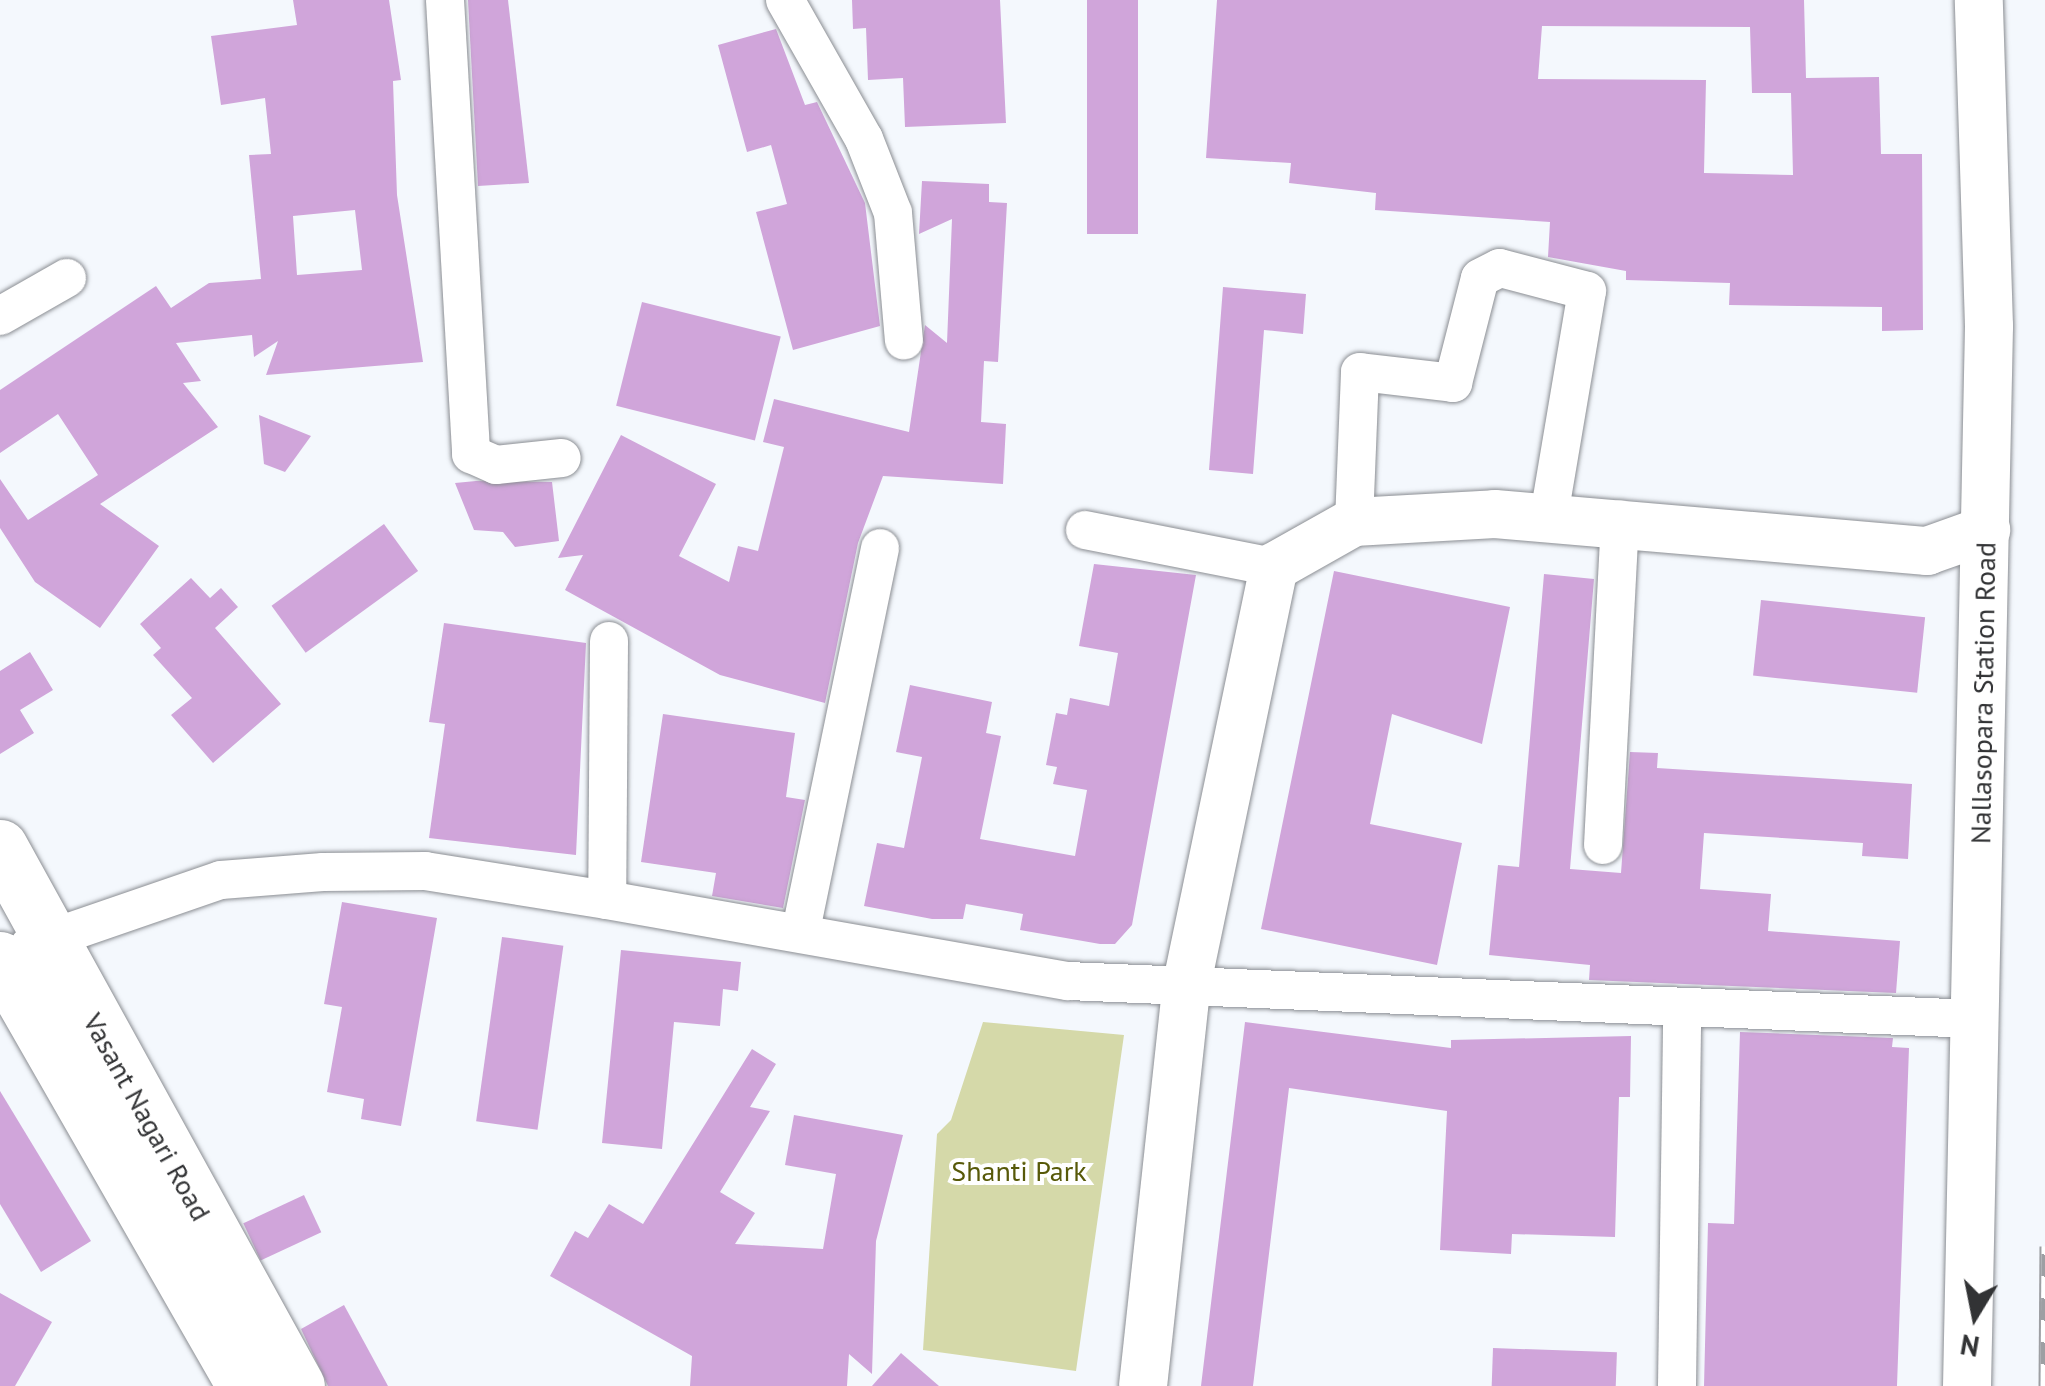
<!DOCTYPE html>
<html>
<head>
<meta charset="utf-8">
<style>
	body { margin:0 }
	#map { position:relative; width:2045px; height:1386px; overflow:hidden; background:#f4f8fd; font-family:"PT Sans",sans-serif }
	div>[style] { position:absolute }
	[style*='--x'] { left:calc(var(--x)*1px); top:calc(var(--y)*1px); width:calc(var(--w)*1px); rotate:calc(var(--a)*1deg) }
	.green>* { inset:0; background:#d5d9a9 }
	.building>* { inset:0; background:#d0a5da; transform-origin:0 0 }
	.roads { filter:drop-shadow(0 0 2px #8b8e93) drop-shadow(0 0 2px #8b8e93) }
	.minor>* { height:38px; margin:-19px; padding:0 19px; transform-origin:19px; border-radius:19px; background:#fff }
	.tertiary>* { height:48px; margin:-24px; padding:0 24px; transform-origin:24px; border-radius:24px; background:#fff }
	.primary>* { height:55px; margin:-27.5px; padding:0 27.5px; transform-origin:27.5px; border-radius:27.5px; background:#fff }
	.rail>* { height:11px; margin-top:-5.5px; transform-origin:0; background:repeating-linear-gradient(90deg,#fff 0 22px,#9d9fa3 0 44px); box-sizing:border-box; border-block:2px solid #9d9fa3 }
	span { translate:-50% -50%; white-space:nowrap; text-align:center; line-height:1.15; -webkit-text-stroke:8px #fff; paint-order:stroke }
	.street-label { font-size:28px; color:#323335 }
	.park-label { font-size:28px; color:#575909 }
	.north { position:absolute; left:1925px; top:1266px; width:100px; height:100px; -webkit-text-stroke:8px #fff; paint-order:stroke; rotate:190deg; font-size:28px; font-weight:700; line-height:40px; text-align:center; color:#323335 }
	.north::after { content:''; display:block; margin:auto; width:35px; height:45px; background:#323335; clip-path:polygon(50% 0,100% 100%,50% 72%,0 100%) }
</style>
</head>
<body>
<div id="map">
	<div class="green">
		<i style="clip-path:polygon(983px 1022px,1124px 1035px,1076px 1371px,923px 1350px,937px 1134px,951px 1120px)"></i>
	</div>
	<div class="building">
		<i style="clip-path:polygon(evenodd,293px 0,389px 0,401px 80px,393px 81px,397px 195px,423px 362px,266px 375px,278px 341px,254px 357px,252px 335px,176px 343px,201px 381px,183px 383px,218px 427px,100px 504px,159px 546px,100px 628px,35px 582px,0 528px,0 479px,28px 520px,98px 475px,58px 414px,0 453px,0 390px,156px 286px,171px 308px,209px 283px,261px 279px,249px 155px,271px 154px,265px 98px,221px 105px,211px 36px,297px 25px,293px 0,355px 210px,362px 270px,297px 275px,293px 216px,355px 210px)"></i>
		<i style="clip-path:polygon(468px 0,508px 0,529px 183px,478px 186px)"></i>
		<i style="clip-path:polygon(852px 0,1000px 0,1006px 123px,905px 127px,903px 78px,868px 80px,866px 28px,853px 29px)"></i>
		<i style="left:1087px;top:0;width:51px;height:234px"></i>
		<i style="clip-path:polygon(evenodd,1217px 0,1804px 0,1806px 78px,1879px 77px,1881px 154px,1922px 154px,1923px 330px,1882px 331px,1882px 307px,1729px 305px,1730px 283px,1626px 280px,1626px 271px,1548px 257px,1550px 222px,1375px 210px,1376px 193px,1289px 183px,1291px 163px,1206px 158px,1217px 0,1542px 26px,1750px 27px,1752px 93px,1791px 93px,1793px 175px,1704px 173px,1706px 80px,1538px 79px,1542px 26px)"></i>
		<i style="clip-path:polygon(776px 29px,805px 105px,817px 102px,865px 203px,880px 326px,793px 350px,756px 212px,787px 204px,771px 145px,747px 152px,718px 45px)"></i>
		<i style="clip-path:polygon(922px 181px,989px 184px,989px 202px,1007px 203px,998px 362px,984px 361px,981px 422px,1006px 424px,1003px 484px,883px 476px,858px 543px,825px 703px,720px 675px,565px 590px,583px 555px,558px 558px,621px 435px,716px 484px,679px 556px,729px 582px,738px 546px,758px 551px,784px 447px,763px 442px,774px 399px,909px 432px,925px 325px,947px 343px,952px 219px,919px 234px)"></i>
		<i style="clip-path:polygon(1223px 287px,1306px 294px,1303px 334px,1264px 330px,1253px 474px,1209px 470px)"></i>
		<i style="left:642px;top:302px;width:143px;height:107px;rotate:14deg"></i>
		<i style="clip-path:polygon(259px 415px,311px 436px,285px 472px,264px 464px)"></i>
		<i style="clip-path:polygon(476px 481px,552px 482px,559px 541px,515px 547px,503px 532px,474px 530px,455px 483px)"></i>
		<i style="left:384px;top:524px;width:58px;height:139px;rotate:54deg"></i>
		<i style="clip-path:polygon(1094px 564px,1196px 575px,1132px 925px,1115px 944px,1100px 944px,1020px 930px,1023px 914px,966px 904px,963px 919px,932px 919px,864px 906px,877px 843px,904px 848px,922px 757px,896px 752px,910px 685px,992px 702px,986px 733px,1001px 736px,980px 839px,1075px 856px,1087px 790px,1053px 784px,1057px 767px,1046px 765px,1056px 713px,1067px 715px,1070px 698px,1109px 706px,1118px 653px,1079px 646px)"></i>
		<i style="clip-path:polygon(1334px 571px,1510px 607px,1482px 744px,1392px 714px,1370px 824px,1462px 843px,1437px 965px,1261px 929px)"></i>
		<i style="clip-path:polygon(1544px 574px,1594px 579px,1570px 869px,1621px 873px,1630px 752px,1658px 753px,1657px 768px,1912px 784px,1908px 859px,1862px 856px,1863px 843px,1704px 833px,1700px 889px,1771px 894px,1768px 931px,1900px 941px,1896px 993px,1589px 980px,1590px 965px,1489px 955px,1498px 865px,1519px 867px)"></i>
		<i style="clip-path:polygon(191px 578px,210px 598px,221px 588px,238px 607px,215px 628px,281px 704px,213px 763px,171px 715px,192px 698px,153px 655px,161px 648px,140px 624px)"></i>
		<i style="left:1761px;top:600px;width:165px;height:76px;rotate:6deg"></i>
		<i style="clip-path:polygon(444px 623px,586px 643px,576px 855px,429px 838px,445px 724px,429px 722px)"></i>
		<i style="clip-path:polygon(30px 652px,53px 690px,20px 710px,34px 733px,0 754px,0 671px)"></i>
		<i style="clip-path:polygon(663px 714px,795px 733px,786px 797px,805px 800px,783px 908px,712px 896px,716px 873px,641px 862px)"></i>
		<i style="clip-path:polygon(342px 902px,437px 918px,401px 1126px,361px 1119px,364px 1099px,327px 1092px,342px 1007px,324px 1004px)"></i>
		<i style="left:502px;top:937px;width:62px;height:186px;rotate:8deg"></i>
		<i style="clip-path:polygon(621px 950px,741px 962px,738px 991px,723px 989px,720px 1026px,674px 1022px,662px 1149px,602px 1143px)"></i>
		<i style="clip-path:polygon(1245px 1022px,1451px 1048px,1451px 1040px,1631px 1036px,1630px 1097px,1619px 1097px,1615px 1237px,1512px 1234px,1511px 1254px,1440px 1250px,1447px 1111px,1289px 1088px,1253px 1386px,1201px 1386px)"></i>
		<i style="clip-path:polygon(1740px 1032px,1893px 1038px,1892px 1047px,1909px 1048px,1897px 1386px,1704px 1386px,1708px 1223px,1734px 1224px)"></i>
		<i style="clip-path:polygon(752px 1049px,776px 1064px,750px 1107px,770px 1111px,720px 1192px,755px 1213px,735px 1244px,823px 1249px,836px 1174px,785px 1165px,794px 1115px,903px 1135px,876px 1241px,872px 1374px,849px 1354px,847px 1386px,690px 1386px,692px 1356px,550px 1276px,575px 1231px,588px 1238px,609px 1204px,643px 1224px)"></i>
		<i style="clip-path:polygon(0 1091px,91px 1241px,41px 1272px,0 1204px)"></i>
		<i style="left:304px;top:1195px;width:41px;height:67px;rotate:65deg"></i>
		<i style="clip-path:polygon(0 1293px,52px 1322px,15px 1386px,0 1386px)"></i>
		<i style="clip-path:polygon(344px 1305px,388px 1386px,328px 1386px,301px 1329px)"></i>
		<i style="left:1493px;top:1348px;width:124px;height:38px;rotate:2deg"></i>
		<i style="clip-path:polygon(901px 1353px,939px 1386px,872px 1386px)"></i>
	</div>
	<div class="roads">
		<div class="minor">
			<i style="--x:445;--y:0;--w:455;--a:86.7"></i>
			<i style="--x:471;--y:454;--w:27;--a:24"></i>
			<i style="--x:496;--y:465;--w:66;--a:-6.1"></i>
			<i style="--x:785;--y:0;--w:160;--a:60.4"></i>
			<i style="--x:864;--y:139;--w:79;--a:68.6"></i>
			<i style="--x:893;--y:213;--w:128;--a:85.1"></i>
			<i style="--x:0;--y:316;--w:77;--a:-29.6"></i>
			<i style="--x:1354;--y:522;--w:150;--a:-87.7"></i>
			<i style="--x:1360;--y:372;--w:94;--a:6.7"></i>
			<i style="--x:1453;--y:383;--w:108;--a:-75.6"></i>
			<i style="--x:1480;--y:278;--w:22;--a:-27"></i>
			<i style="--x:1500;--y:268;--w:90;--a:14.8"></i>
			<i style="--x:1587;--y:291;--w:228;--a:99.6"></i>
			<i style="--x:1085;--y:530;--w:193;--a:11.1"></i>
			<i style="--x:609;--y:641;--w:259;--a:90.4"></i>
			<i style="--x:607;--y:900;--w:468;--a:10"></i>
			<i style="--x:1068;--y:981;--w:909;--a:2.4"></i>
			<i style="--x:1603;--y:845;--w:326;--a:-87"></i>
			<i style="--x:801;--y:930;--w:390;--a:-78.3"></i>
			<i style="--x:29;--y:946;--w:203;--a:-19"></i>
			<i style="--x:221;--y:880;--w:102;--a:-4.5"></i>
			<i style="--x:323;--y:872;--w:102;--a:-0.6"></i>
			<i style="--x:425;--y:871;--w:184;--a:9.1"></i>
			<i style="--x:1677;--y:1386;--w:374;--a:-89.2"></i>
		</div>
		<div class="tertiary">
			<i style="--x:1143;--y:1386;--w:405;--a:-83.8"></i>
			<i style="--x:1187;--y:983;--w:425;--a:-78.2"></i>
			<i style="--x:1274;--y:567;--w:92;--a:-29.4"></i>
			<i style="--x:1354;--y:522;--w:141;--a:-3.2"></i>
			<i style="--x:1495;--y:514;--w:434;--a:4.9"></i>
			<i style="--x:1927;--y:551;--w:63;--a:-19.6"></i>
			<i style="--x:1967;--y:1386;--w:1060;--a:-88.81"></i>
			<i style="--x:1989;--y:326;--w:326;--a:-91.8"></i>
		</div>
		<div class="primary">
			<i style="--x:0;--y:847;--w:615;--a:61.14"></i>
			<i style="--x:0;--y:959;--w:492;--a:60.2"></i>
		</div>
	</div>
	<div class="rail">
		<i style="--x:2044;--y:1386;--w:140;--a:-89.6"></i>
	</div>
	<div class="street-label">
		<span style="left:1983px;top:693px;rotate:-89deg">Nallasopara Station Road</span>
		<span style="left:147px;top:1117px;rotate:61deg">Vasant Nagari Road</span>
	</div>
	<div class="park-label">
		<span style="left:1019px;top:1171px">Shanti Park</span>
	</div>
	<div class="north">N</div>
</div>
</body>
</html>
